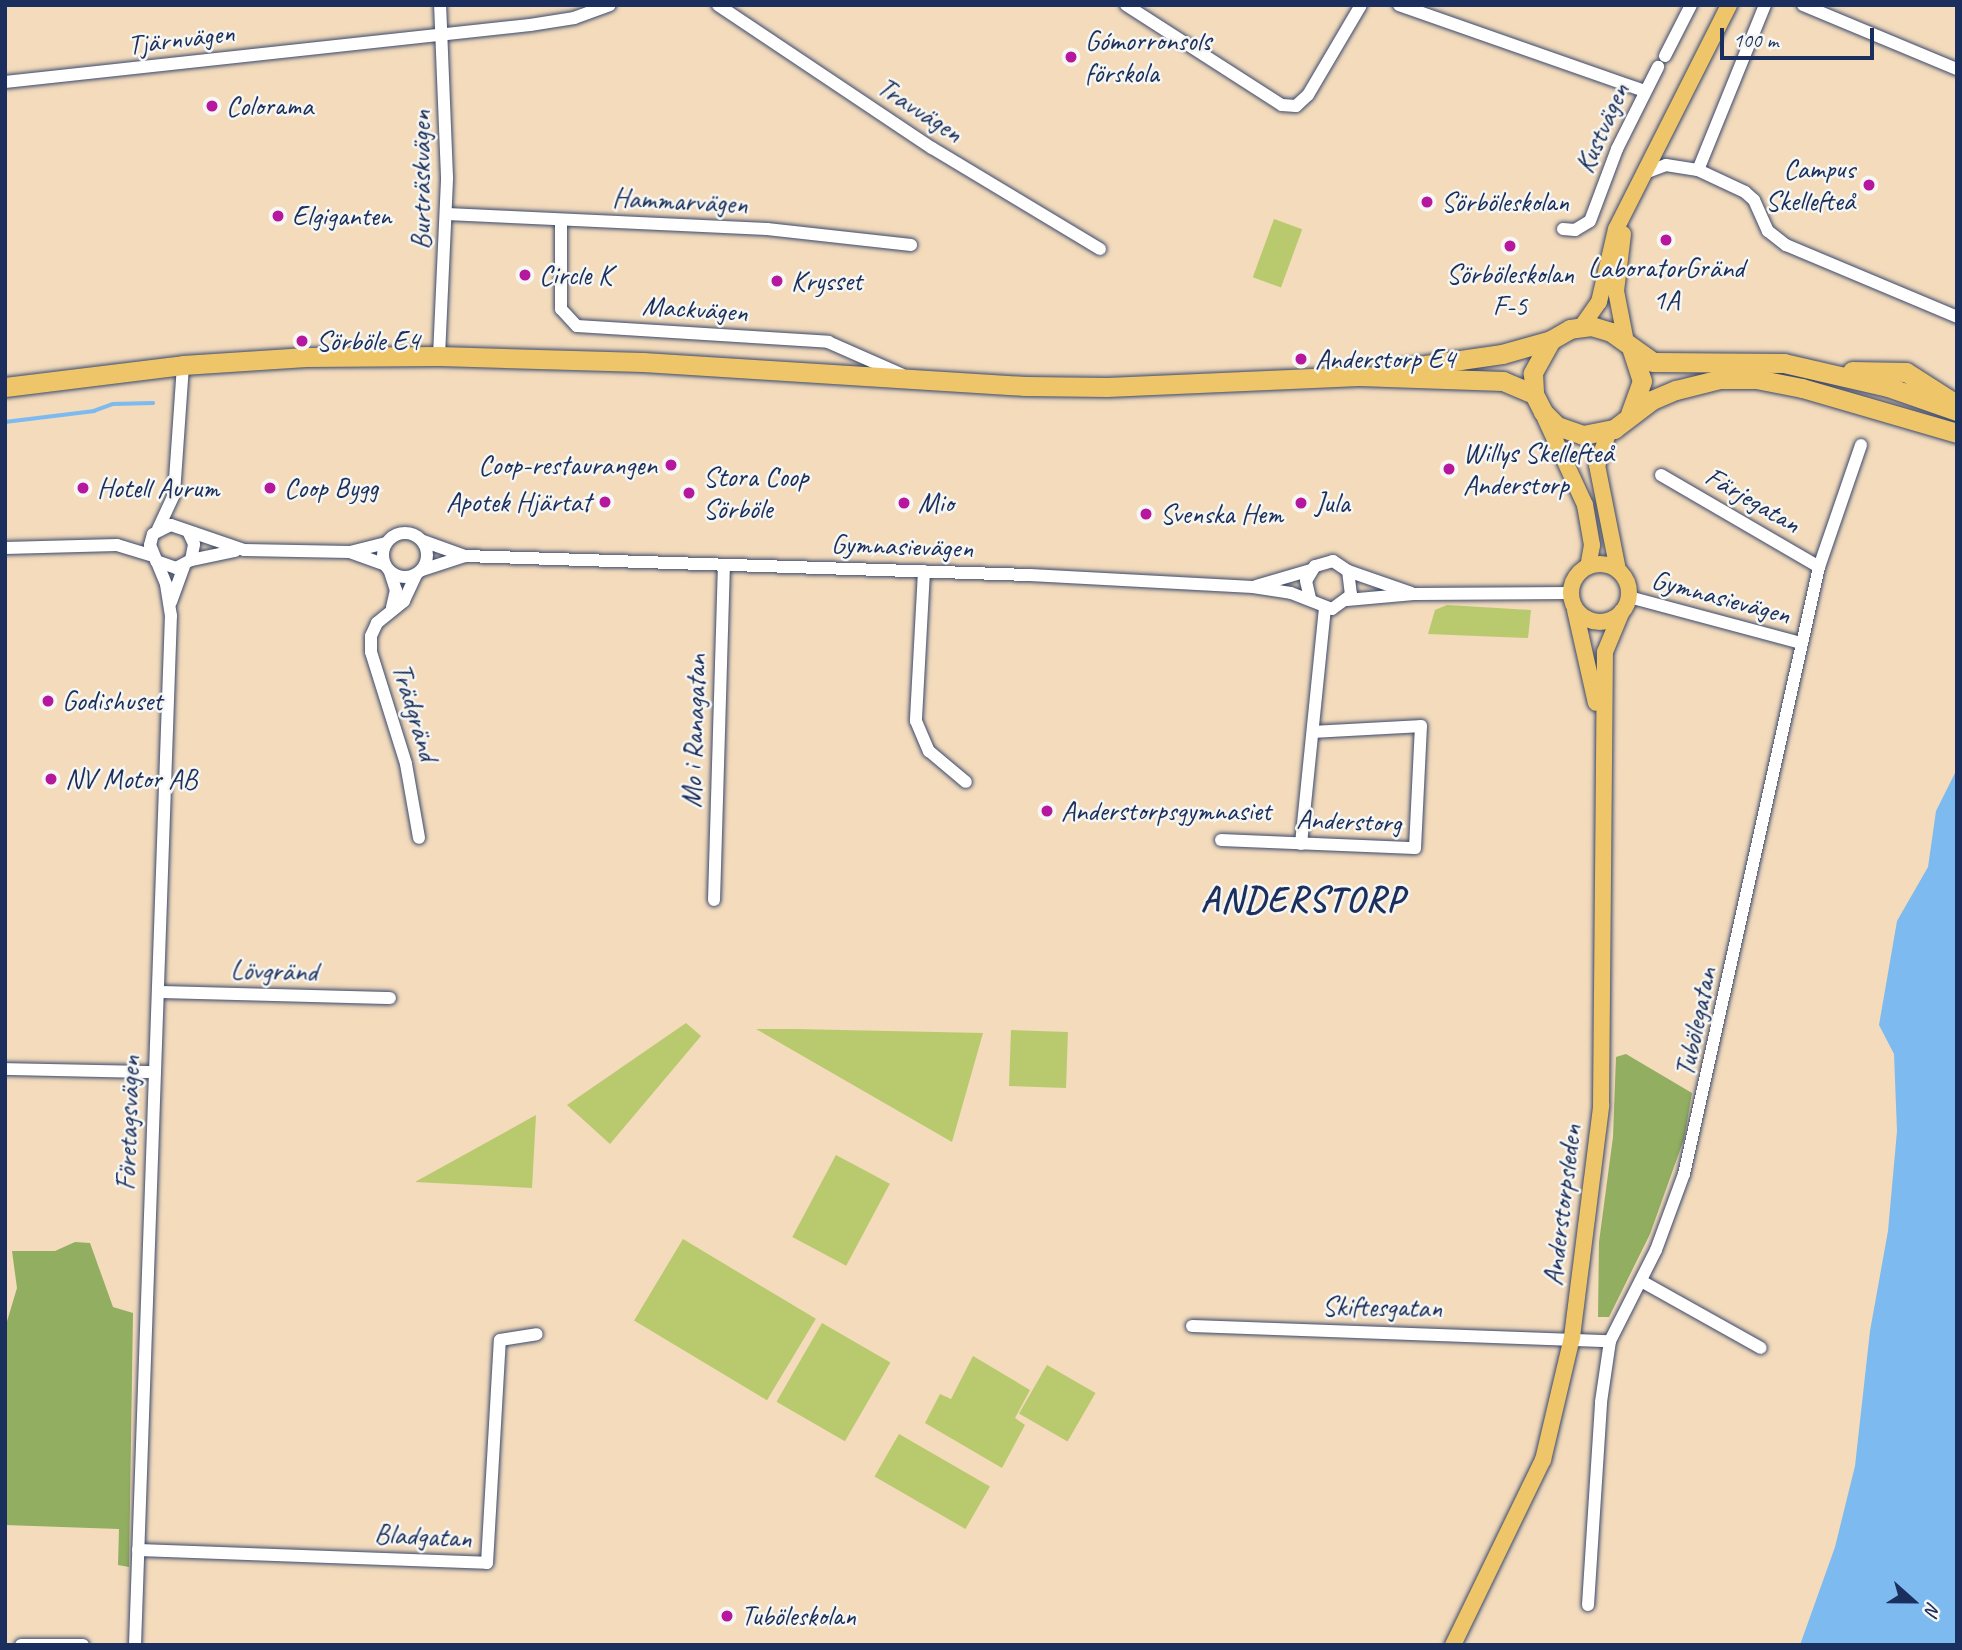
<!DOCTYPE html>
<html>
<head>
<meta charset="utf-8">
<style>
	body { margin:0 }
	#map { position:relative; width:1962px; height:1650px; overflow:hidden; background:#f3dbbc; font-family:Caveat,sans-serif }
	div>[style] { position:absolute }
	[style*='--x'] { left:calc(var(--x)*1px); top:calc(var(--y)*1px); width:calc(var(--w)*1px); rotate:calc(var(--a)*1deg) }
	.green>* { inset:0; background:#b8ca6d; transform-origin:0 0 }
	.forest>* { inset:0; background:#92ae60 }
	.water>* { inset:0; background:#7cbaef }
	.stream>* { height:3.5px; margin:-1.75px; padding:0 1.75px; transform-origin:1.75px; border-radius:1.75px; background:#7cbaef }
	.roads { filter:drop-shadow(0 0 2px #3b496c) drop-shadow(0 0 2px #3b496c) }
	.minor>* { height:12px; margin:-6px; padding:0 6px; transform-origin:6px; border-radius:6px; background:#fff }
	.minor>.ring { margin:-6px; padding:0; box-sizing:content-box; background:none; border:12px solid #fff; border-radius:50% }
	.major>* { height:16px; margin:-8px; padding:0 8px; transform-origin:8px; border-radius:8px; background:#eec569 }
	.major>.ring { margin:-8px; padding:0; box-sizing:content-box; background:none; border:16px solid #eec569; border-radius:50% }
	.highway>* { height:19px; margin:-9.5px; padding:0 9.5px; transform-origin:9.5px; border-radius:9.5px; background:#eec569 }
	.dots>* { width:19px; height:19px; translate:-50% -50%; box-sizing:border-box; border:4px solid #f6f6f2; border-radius:50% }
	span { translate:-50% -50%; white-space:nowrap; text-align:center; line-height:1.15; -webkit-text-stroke:5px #f6f6f2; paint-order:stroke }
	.street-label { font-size:28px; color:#1b2f5e }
	.poi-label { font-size:28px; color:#1b2f5e }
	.left { translate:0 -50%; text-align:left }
	.right { translate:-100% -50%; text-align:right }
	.district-label { font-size:35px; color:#1b2f5e; font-weight:700; letter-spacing:2px }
	.frame { position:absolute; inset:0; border:7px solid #1b2f5e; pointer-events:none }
	.north { position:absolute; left:1878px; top:1566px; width:70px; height:70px; -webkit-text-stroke:5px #f6f6f2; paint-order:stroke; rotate:111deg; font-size:19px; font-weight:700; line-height:28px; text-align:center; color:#1b2f5e }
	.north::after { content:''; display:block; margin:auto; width:24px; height:32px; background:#1b2f5e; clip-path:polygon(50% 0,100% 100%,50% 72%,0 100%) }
	.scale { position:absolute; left:1720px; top:28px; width:154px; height:32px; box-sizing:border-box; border:4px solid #1b2f5e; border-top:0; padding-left:9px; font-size:21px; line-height:24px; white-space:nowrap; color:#1b2f5e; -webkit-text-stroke:5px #f6f6f2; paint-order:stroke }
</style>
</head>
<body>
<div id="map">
	<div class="green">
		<i style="left:1274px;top:219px;width:30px;height:62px;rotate:20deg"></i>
		<i style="clip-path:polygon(1447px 605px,1531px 610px,1528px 638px,1428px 634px,1435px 610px)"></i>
		<i style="clip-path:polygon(686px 1023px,701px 1036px,610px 1144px,567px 1105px)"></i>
		<i style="clip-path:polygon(756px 1029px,794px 1029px,983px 1033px,952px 1142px)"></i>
		<i style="left:1011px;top:1030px;width:57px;height:56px;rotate:2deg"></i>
		<i style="clip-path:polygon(536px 1115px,532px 1188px,415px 1182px)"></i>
		<i style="left:836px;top:1155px;width:61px;height:93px;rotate:28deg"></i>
		<i style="left:683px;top:1239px;width:155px;height:95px;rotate:31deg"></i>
		<i style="left:822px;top:1323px;width:79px;height:91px;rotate:30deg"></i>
		<i style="clip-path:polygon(973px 1356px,1030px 1390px,1015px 1418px,1025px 1425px,1002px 1468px,925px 1423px,940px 1394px,951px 1399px)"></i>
		<i style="left:1047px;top:1365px;width:56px;height:56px;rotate:30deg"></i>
		<i style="left:899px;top:1434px;width:105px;height:49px;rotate:30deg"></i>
	</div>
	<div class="forest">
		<i style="clip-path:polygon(1626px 1054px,1692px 1093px,1684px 1139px,1650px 1234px,1609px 1317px,1598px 1317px,1599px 1242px,1613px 1137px,1616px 1057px)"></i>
		<i style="clip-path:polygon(75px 1242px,90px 1243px,113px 1307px,133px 1313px,129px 1567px,118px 1565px,119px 1529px,5px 1525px,5px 1328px,17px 1288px,12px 1251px,55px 1251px)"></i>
	</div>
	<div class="water">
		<i style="clip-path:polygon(1957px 769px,1957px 1645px,1800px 1645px,1835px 1547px,1855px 1466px,1870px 1331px,1888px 1231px,1897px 1131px,1894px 1054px,1879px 1025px,1897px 921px,1928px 867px,1936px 811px)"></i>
	</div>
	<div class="stream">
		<i style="--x:5;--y:422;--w:90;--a:-7"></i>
		<i style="--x:94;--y:411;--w:20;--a:-20"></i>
		<i style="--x:113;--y:404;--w:40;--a:-1.4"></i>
	</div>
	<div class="roads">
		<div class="minor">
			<i style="--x:718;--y:5;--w:257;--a:33.8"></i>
			<i style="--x:932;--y:148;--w:196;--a:31"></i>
			<i style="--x:1126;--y:5;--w:185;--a:32.7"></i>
			<i style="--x:1282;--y:105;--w:14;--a:4"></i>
			<i style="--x:1296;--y:106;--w:16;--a:-43"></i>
			<i style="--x:1308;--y:95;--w:104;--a:-59.5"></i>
			<i style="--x:1399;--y:5;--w:261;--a:19.3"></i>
			<i style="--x:1765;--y:5;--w:178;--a:112.1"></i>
			<i style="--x:1698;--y:170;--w:52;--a:25.1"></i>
			<i style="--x:1745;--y:192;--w:12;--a:42"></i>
			<i style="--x:1754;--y:200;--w:34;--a:66"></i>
			<i style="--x:1768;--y:231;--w:23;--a:38"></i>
			<i style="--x:1786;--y:245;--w:186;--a:22.8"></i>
			<i style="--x:1803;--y:5;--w:167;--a:22.6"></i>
			<i style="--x:1665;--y:56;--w:57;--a:-63"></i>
			<i style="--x:5;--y:82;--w:528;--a:-6.2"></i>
			<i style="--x:530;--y:25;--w:45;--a:-9"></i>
			<i style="--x:574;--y:18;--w:38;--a:-20"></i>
			<i style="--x:1645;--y:173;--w:22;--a:-21"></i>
			<i style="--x:1666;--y:165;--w:32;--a:9"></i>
			<i style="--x:447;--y:214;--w:320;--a:2.7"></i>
			<i style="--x:767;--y:229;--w:145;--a:6.3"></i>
			<i style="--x:561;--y:220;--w:89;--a:90"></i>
			<i style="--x:561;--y:309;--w:23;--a:47"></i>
			<i style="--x:577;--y:326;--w:252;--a:3.6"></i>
			<i style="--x:828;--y:342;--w:80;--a:23.7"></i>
			<i style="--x:1563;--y:229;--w:12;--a:5"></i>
			<i style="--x:1575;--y:230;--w:17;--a:-31"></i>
			<i style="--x:1590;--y:221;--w:77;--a:-69.4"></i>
			<i style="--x:1617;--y:149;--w:92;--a:-63.4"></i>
			<i style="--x:439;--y:356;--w:179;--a:-87.4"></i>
			<i style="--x:447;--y:177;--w:172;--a:-92.3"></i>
			<i style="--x:1661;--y:475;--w:183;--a:30.2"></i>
			<i style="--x:158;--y:529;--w:38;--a:-65"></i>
			<i style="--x:174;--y:494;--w:129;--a:-86"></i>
			<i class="ring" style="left:383px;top:533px;width:32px;height:32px"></i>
			<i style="--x:423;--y:541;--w:45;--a:19.7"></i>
			<i style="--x:5;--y:548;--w:112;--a:-1.5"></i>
			<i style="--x:117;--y:545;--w:37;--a:17"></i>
			<i style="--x:350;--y:552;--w:37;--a:20"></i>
			<i style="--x:191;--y:560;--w:45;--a:-11.6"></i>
			<i style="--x:156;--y:561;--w:21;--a:19"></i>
			<i style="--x:176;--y:568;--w:17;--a:-28"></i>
			<i style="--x:191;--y:560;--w:16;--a:-79"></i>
			<i style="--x:194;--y:544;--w:14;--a:-115"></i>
			<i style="--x:422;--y:570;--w:45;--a:-18"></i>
			<i style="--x:465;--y:556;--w:565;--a:1.93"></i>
			<i style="--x:1030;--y:575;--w:223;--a:3.1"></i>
			<i style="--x:1253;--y:587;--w:38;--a:9"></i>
			<i style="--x:1291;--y:593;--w:44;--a:21.3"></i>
			<i style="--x:1332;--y:609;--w:24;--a:-36"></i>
			<i style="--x:1351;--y:595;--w:24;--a:-97"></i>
			<i style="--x:1348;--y:571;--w:18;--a:-146"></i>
			<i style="--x:1333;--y:561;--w:19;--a:164"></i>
			<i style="--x:1315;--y:566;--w:17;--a:121"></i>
			<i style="--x:1306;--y:581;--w:18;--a:77"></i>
			<i style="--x:924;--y:571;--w:150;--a:93.1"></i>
			<i style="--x:916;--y:721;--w:33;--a:67"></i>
			<i style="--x:929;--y:751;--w:48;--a:40"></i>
			<i style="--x:1348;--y:571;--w:67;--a:19.2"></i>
			<i style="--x:390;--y:572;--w:19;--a:72"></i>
			<i style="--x:396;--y:590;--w:18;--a:103"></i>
			<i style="--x:416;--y:575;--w:29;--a:115"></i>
			<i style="--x:404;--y:601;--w:35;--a:141"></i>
			<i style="--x:377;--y:623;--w:14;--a:115"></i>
			<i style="--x:371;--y:636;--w:16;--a:90"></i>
			<i style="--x:371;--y:652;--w:117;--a:72.6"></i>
			<i style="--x:406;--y:764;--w:75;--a:80"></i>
			<i style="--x:1256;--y:586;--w:57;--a:-16.2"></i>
			<i style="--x:1629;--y:597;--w:178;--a:15"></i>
			<i style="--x:1347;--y:600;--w:67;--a:-5.1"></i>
			<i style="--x:1414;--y:594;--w:157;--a:-0.4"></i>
			<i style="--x:171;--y:602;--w:38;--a:-70"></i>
			<i style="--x:1221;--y:840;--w:194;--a:2.4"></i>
			<i style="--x:1415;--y:848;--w:122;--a:-87.2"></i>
			<i style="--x:1421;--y:726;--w:108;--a:176.8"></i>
			<i style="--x:1301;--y:844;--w:237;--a:-84.2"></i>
			<i style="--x:714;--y:900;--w:335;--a:-88.3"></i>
			<i style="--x:158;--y:992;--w:232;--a:1.5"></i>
			<i style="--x:5;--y:1069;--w:148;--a:1.2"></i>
			<i style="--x:1641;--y:1281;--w:137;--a:29.2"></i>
			<i style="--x:1192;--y:1326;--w:418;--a:2.1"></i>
			<i style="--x:138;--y:1550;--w:349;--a:2.1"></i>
			<i style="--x:487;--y:1563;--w:223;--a:-86.7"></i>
			<i style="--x:500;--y:1340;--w:37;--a:-9"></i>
			<i style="--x:1588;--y:1605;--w:203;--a:-86.3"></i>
			<i style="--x:1601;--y:1402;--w:62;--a:-81.6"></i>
			<i style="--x:1610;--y:1341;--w:102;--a:-63.2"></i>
			<i style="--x:1656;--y:1250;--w:81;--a:-69.8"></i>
			<i style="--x:1684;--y:1174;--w:622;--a:-77.46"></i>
			<i style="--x:1819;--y:567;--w:129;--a:-71"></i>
			<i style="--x:21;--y:1645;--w:62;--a:0"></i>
			<i style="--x:135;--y:1645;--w:1030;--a:-88"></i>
			<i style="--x:171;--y:616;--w:32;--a:-99"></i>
			<i style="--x:166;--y:584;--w:42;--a:-112.3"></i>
			<i style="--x:150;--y:545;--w:11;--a:-75"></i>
			<i style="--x:153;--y:534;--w:20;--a:-27"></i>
			<i style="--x:171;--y:525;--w:77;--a:18.9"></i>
			<i style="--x:244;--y:550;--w:106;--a:1.1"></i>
			<i style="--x:350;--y:552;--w:37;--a:-14"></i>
		</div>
		<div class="major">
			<i style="--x:1623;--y:234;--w:57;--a:97"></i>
			<i style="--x:1616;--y:291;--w:52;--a:78.9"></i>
			<i style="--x:1582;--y:326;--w:29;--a:-55"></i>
			<i style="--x:1599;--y:302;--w:75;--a:-76.9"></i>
			<i style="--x:1616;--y:229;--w:251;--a:-63.2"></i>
			<i style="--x:1545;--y:418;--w:96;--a:65.3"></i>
			<i style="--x:1585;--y:505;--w:41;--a:80.1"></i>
			<i style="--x:1592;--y:545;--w:22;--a:100"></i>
			<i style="--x:1609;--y:431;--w:36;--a:109"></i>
			<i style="--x:1597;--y:465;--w:107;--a:78.7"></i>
			<i class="ring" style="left:1571px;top:564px;width:42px;height:42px"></i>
			<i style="--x:1575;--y:610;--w:95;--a:77.3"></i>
			<i style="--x:1453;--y:1645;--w:206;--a:-64.1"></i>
			<i style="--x:1543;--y:1460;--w:126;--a:-76.7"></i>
			<i style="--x:1572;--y:1337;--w:233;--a:-82.8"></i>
			<i style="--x:1601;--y:1106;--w:454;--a:-89.5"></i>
			<i style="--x:1605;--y:652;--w:44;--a:-67.5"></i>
		</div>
		<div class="highway">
			<i style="--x:1398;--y:369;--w:105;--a:-8.2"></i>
			<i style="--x:1502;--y:354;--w:51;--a:-15.9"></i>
			<i style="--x:1852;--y:371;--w:54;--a:1.1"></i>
			<i style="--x:1906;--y:372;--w:59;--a:32.6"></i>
			<i style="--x:5;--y:387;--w:179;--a:-7"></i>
			<i style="--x:183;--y:365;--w:123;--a:-3.7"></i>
			<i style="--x:306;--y:357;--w:133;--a:-0.4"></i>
			<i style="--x:439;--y:356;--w:204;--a:1.7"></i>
			<i style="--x:643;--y:362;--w:383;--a:3.6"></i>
			<i style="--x:1025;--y:386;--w:82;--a:0.7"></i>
			<i style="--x:1107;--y:387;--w:252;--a:-2.5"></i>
			<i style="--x:1359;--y:376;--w:144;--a:2"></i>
			<i style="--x:1503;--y:381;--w:34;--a:23"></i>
			<i style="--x:1957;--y:411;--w:73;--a:-160.8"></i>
			<i style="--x:1888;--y:387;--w:107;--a:-167"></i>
			<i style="--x:1784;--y:363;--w:131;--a:-179.6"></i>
			<i style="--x:1653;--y:362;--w:52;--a:-144.5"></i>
			<i style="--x:1611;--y:332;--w:21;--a:-163"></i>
			<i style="--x:1591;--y:326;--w:21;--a:172"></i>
			<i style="--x:1570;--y:329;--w:22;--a:150"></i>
			<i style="--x:1551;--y:340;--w:38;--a:119"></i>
			<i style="--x:1533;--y:373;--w:21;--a:87"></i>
			<i style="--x:1534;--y:394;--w:20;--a:63"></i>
			<i style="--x:1543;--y:412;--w:20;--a:45"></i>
			<i style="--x:1557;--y:426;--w:28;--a:19"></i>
			<i style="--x:1583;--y:435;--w:32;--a:-11"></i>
			<i style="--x:1614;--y:429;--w:48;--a:-37.3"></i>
			<i style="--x:1652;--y:400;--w:26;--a:-23"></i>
			<i style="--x:1676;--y:390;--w:45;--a:-14"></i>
			<i style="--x:1720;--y:379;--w:36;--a:0"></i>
			<i style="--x:1756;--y:379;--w:47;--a:11.1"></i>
			<i style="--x:1802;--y:388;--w:161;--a:16.2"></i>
			<i style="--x:1630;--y:414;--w:35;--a:-70"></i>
			<i style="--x:1642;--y:381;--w:35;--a:-108"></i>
		</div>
	</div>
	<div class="dots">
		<i style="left:1071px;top:57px;background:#b5179e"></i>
		<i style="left:212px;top:106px;background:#b5179e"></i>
		<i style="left:1869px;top:185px;background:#b5179e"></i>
		<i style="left:1427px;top:202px;background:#b5179e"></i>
		<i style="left:278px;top:216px;background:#b5179e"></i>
		<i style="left:1666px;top:240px;background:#b5179e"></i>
		<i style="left:1510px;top:246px;background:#b5179e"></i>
		<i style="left:525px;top:275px;background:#b5179e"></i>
		<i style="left:777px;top:281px;background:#b5179e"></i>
		<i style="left:302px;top:341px;background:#b5179e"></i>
		<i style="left:1301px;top:359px;background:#b5179e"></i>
		<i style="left:671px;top:465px;background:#b5179e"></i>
		<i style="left:1449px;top:469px;background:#b5179e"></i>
		<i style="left:83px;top:488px;background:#b5179e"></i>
		<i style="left:270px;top:488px;background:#b5179e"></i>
		<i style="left:689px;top:493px;background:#b5179e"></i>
		<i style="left:605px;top:502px;background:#b5179e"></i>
		<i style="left:904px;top:503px;background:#b5179e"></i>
		<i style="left:1301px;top:503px;background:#b5179e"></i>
		<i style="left:1146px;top:514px;background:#b5179e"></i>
		<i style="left:48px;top:701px;background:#b5179e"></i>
		<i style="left:51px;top:779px;background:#b5179e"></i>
		<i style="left:1047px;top:811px;background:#b5179e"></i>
		<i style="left:727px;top:1616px;background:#b5179e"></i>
	</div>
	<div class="street-label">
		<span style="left:181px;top:39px;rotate:-7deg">Tjärnvägen</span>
		<span style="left:920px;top:110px;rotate:33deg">Travvägen</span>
		<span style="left:1602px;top:128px;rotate:-66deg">Kustvägen</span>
		<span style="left:421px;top:180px;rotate:-90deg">Burträskvägen</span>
		<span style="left:680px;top:201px;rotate:3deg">Hammarvägen</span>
		<span style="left:695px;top:309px;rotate:4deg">Mackvägen</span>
		<span style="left:1753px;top:500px;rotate:30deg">Färjegatan</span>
		<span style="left:902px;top:546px;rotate:2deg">Gymnasievägen</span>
		<span style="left:1721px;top:597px;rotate:15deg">Gymnasievägen</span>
		<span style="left:415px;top:712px;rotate:73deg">Trädgränd</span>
		<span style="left:694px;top:731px;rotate:-88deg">Mo i Ranagatan</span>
		<span style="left:1349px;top:821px;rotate:2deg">Anderstorg</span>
		<span style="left:274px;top:971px;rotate:1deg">Lövgränd</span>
		<span style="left:1696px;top:1022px;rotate:-78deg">Tubölegatan</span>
		<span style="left:128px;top:1123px;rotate:-88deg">Företagsvägen</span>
		<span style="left:1562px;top:1205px;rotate:-83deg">Anderstorpsleden</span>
		<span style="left:1382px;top:1307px;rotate:1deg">Skiftesgatan</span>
		<span style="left:423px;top:1536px;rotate:3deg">Bladgatan</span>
	</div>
	<div class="poi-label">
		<span class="left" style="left:1085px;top:57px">Gómorronsols<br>förskola</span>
		<span class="left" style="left:226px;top:106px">Colorama</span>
		<span class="right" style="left:1855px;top:185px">Campus<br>Skellefteå</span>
		<span class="left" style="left:1441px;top:202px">Sörböleskolan</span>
		<span class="left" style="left:292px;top:216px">Elgiganten</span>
		<span style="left:1666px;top:284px">LaboratorGränd<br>1A</span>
		<span style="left:1510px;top:290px">Sörböleskolan<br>F-5</span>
		<span class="left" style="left:539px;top:275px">Circle K</span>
		<span class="left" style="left:791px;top:281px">Krysset</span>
		<span class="left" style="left:316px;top:341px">Sörböle E4</span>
		<span class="left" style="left:1315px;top:359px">Anderstorp E4</span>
		<span class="left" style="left:1463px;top:469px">Willys Skellefteå<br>Anderstorp</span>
		<span class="right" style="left:657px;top:465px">Coop-restaurangen</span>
		<span class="left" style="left:703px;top:493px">Stora Coop<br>Sörböle</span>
		<span class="left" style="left:97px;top:488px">Hotell Aurum</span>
		<span class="left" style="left:284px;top:488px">Coop Bygg</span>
		<span class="right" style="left:591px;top:502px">Apotek Hjärtat</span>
		<span class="left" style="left:918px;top:503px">Mio</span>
		<span class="left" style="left:1315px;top:503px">Jula</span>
		<span class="left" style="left:1160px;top:514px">Svenska Hem</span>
		<span class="left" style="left:62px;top:701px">Godishuset</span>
		<span class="left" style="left:65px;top:779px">NV Motor AB</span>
		<span class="left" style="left:1061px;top:811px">Anderstorpsgymnasiet</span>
		<span class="left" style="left:741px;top:1616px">Tuböleskolan</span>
	</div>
	<div class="district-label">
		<span style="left:1303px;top:900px">ANDERSTORP</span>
	</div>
	<div class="frame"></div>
	<div class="north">N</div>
	<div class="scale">100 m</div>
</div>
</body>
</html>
